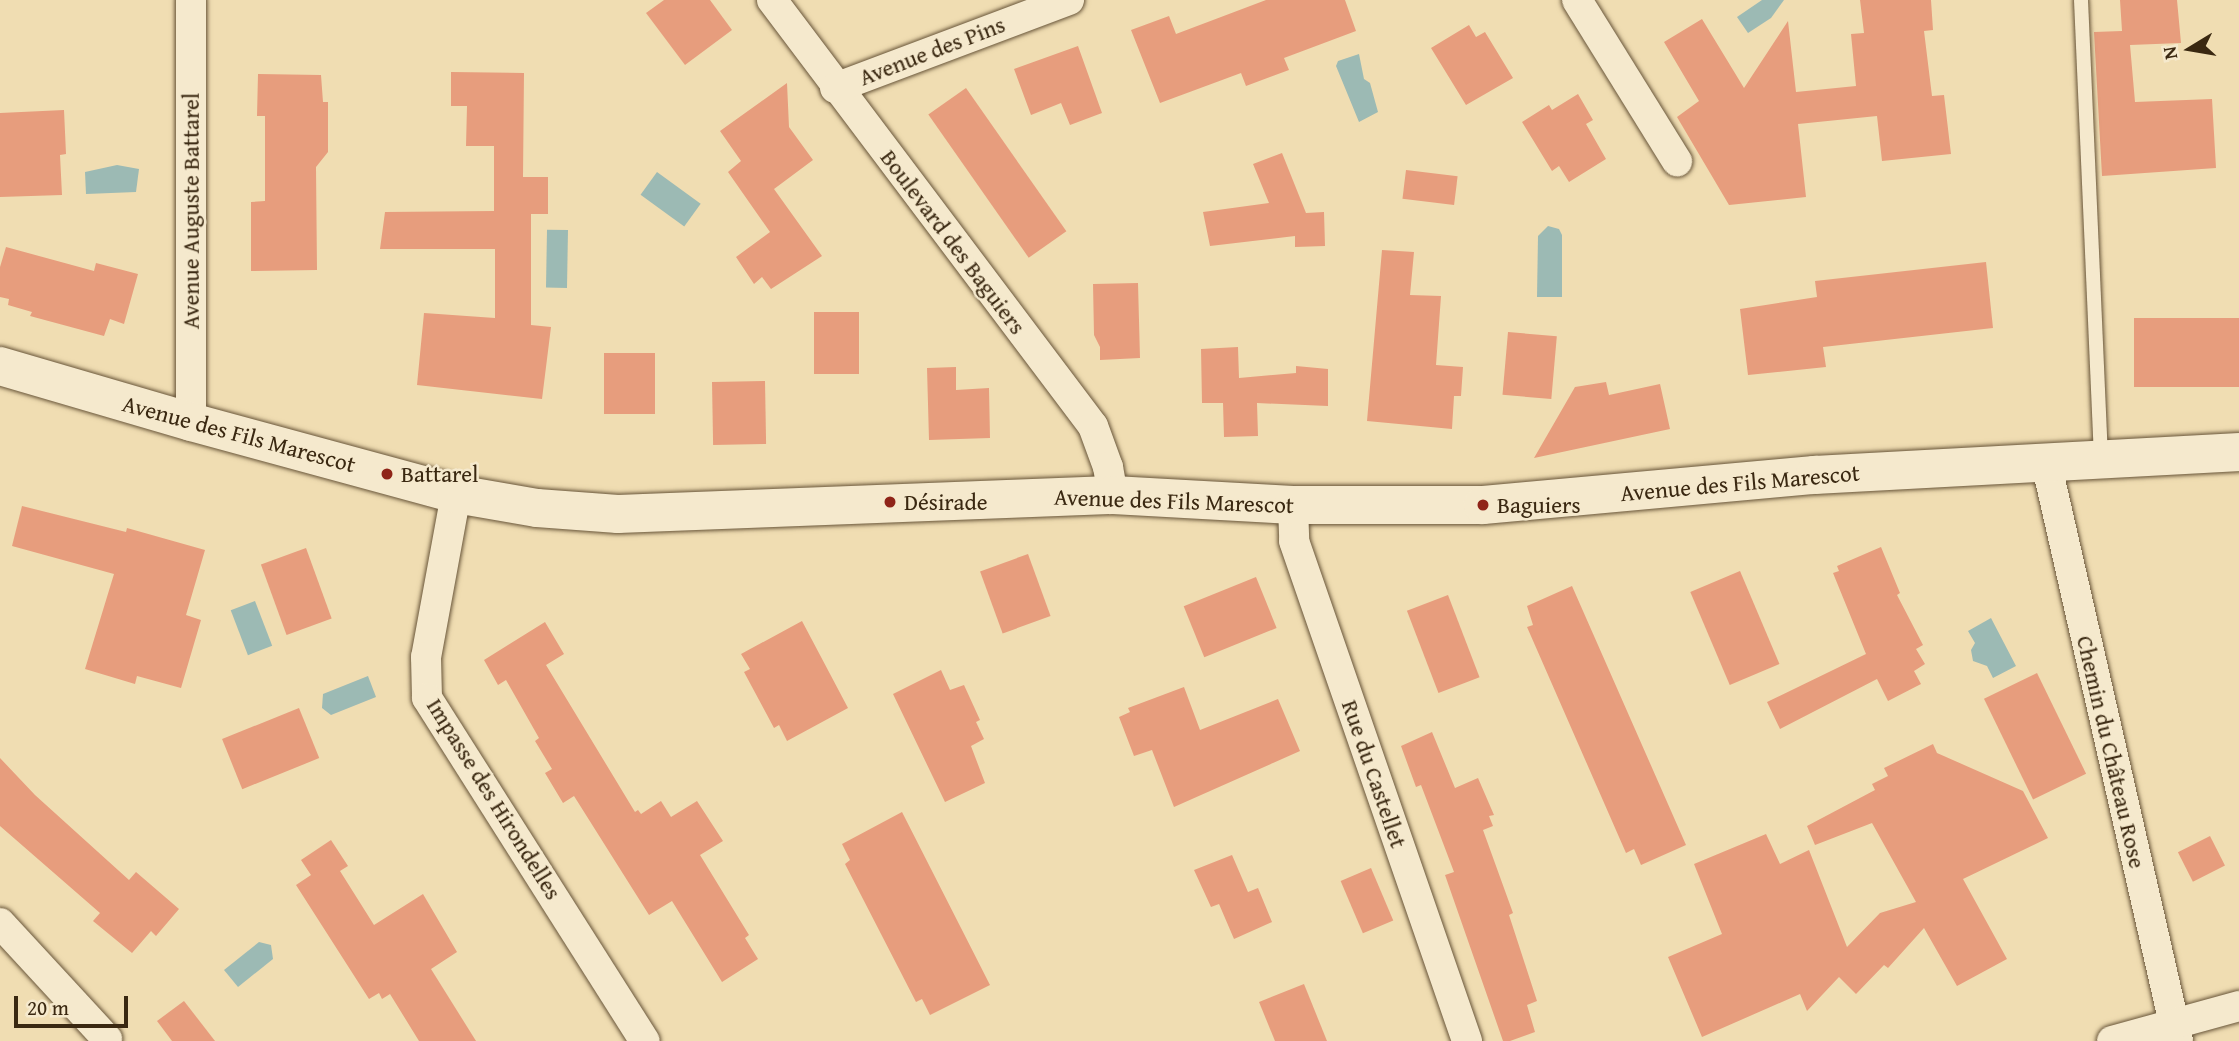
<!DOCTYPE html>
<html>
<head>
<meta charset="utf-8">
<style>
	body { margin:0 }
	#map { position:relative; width:2239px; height:1041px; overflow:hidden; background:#f0ddb2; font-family:"Gentium Book Plus",serif }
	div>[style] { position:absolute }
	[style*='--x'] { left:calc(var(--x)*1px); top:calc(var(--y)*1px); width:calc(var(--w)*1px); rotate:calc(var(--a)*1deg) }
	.water>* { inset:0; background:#9cbab4; transform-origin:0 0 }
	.building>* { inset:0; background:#e79d7d; transform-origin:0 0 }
	.roads { filter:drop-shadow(0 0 2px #685539) drop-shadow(0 0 2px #685539) }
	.lane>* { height:14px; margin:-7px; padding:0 7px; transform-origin:7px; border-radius:7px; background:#f5e9cd }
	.street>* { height:30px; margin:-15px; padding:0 15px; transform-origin:15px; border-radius:15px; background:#f5e9cd }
	.secondary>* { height:38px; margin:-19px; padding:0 19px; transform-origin:19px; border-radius:19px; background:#f5e9cd }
	.dots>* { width:19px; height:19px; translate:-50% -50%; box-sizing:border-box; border:4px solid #f5e9cd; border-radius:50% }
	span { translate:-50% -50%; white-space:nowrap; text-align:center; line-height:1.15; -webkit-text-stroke:5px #f5e9cd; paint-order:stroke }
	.street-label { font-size:23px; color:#3a2811 }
	.poi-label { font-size:23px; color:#3a2811 }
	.left { translate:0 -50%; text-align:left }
	.north { position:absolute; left:2155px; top:14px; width:70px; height:70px; -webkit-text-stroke:5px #f5e9cd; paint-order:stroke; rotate:259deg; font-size:19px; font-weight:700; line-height:28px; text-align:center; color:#3a2811 }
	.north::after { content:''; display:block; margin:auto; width:24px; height:32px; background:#3a2811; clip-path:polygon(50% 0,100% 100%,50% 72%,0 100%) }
	.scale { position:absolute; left:14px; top:996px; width:114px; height:32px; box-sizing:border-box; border:4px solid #3a2811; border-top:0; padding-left:9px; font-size:21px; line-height:24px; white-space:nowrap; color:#3a2811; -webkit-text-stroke:5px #f5e9cd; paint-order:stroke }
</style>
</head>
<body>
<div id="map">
	<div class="water">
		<i style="clip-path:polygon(1762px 0,1784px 0,1771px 18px,1748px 33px,1737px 17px)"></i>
		<i style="clip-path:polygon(1359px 54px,1364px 79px,1370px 83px,1378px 112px,1359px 122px,1336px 66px,1338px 61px)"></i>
		<i style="clip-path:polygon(117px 165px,139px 169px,136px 192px,86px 194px,85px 172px)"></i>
		<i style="left:657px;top:172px;width:54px;height:28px;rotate:36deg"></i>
		<i style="clip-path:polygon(1548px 226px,1559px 229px,1562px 235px,1562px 297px,1537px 297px,1538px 236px)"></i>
		<i style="left:568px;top:230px;width:58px;height:21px;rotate:91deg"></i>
		<i style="left:255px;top:601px;width:48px;height:26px;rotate:69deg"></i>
		<i style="clip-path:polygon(1991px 618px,2016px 666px,1993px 678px,1987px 666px,1973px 661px,1971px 650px,1975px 643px,1968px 631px)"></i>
		<i style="clip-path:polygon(368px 676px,376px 697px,331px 715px,322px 708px,323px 694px)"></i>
		<i style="clip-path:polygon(259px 942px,271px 945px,273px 959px,238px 987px,224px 970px)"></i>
	</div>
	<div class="building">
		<i style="clip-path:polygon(664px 0,710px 0,732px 30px,685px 65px,646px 13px)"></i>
		<i style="clip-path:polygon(1266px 0,1345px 0,1356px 31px,1284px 58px,1289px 70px,1246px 86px,1241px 73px,1160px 103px,1131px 30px,1169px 16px,1176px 34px)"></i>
		<i style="clip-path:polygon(1860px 0,1931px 0,1933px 30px,1924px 31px,1932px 96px,1944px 95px,1951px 154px,1882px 161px,1877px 116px,1798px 124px,1806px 197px,1729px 205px,1677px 117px,1699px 101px,1664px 42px,1702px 19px,1744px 88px,1788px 21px,1796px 92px,1856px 86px,1851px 34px,1864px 33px)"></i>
		<i style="clip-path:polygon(2120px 0,2177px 0,2181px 43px,2130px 45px,2135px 102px,2212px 99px,2216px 168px,2102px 176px,2094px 32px,2122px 31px)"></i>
		<i style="clip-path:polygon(1469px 25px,1476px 37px,1485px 32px,1513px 78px,1466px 105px,1431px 48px)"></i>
		<i style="clip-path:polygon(1078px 46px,1102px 113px,1070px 125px,1061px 103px,1031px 115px,1014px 69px)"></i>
		<i style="clip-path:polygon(451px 72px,524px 73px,523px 177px,548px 177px,548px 214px,531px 214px,531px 325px,551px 327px,542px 399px,417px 385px,424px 313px,495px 318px,495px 249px,380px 249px,385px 212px,494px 211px,494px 146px,466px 146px,467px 106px,451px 106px)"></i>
		<i style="clip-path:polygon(258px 74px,321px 75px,323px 102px,328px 102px,328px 152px,316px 167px,317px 270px,251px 271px,251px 202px,265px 201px,265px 116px,257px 116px)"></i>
		<i style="clip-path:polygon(787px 83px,789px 127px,813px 160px,774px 189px,822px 256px,771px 289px,762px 277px,754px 284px,736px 257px,770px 232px,728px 172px,741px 161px,720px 131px)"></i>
		<i style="left:966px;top:88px;width:175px;height:46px;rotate:55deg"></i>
		<i style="clip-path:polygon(1578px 94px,1593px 120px,1586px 124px,1606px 159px,1569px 182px,1559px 166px,1552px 171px,1522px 122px,1549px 105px,1552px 110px)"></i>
		<i style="clip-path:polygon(64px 110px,66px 154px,60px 155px,62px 195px,0 197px,0 113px)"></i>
		<i style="clip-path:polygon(1282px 153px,1306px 213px,1324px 212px,1325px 246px,1295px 247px,1295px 236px,1210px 246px,1203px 212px,1269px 203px,1253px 164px)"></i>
		<i style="left:1406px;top:170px;width:52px;height:29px;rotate:7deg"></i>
		<i style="clip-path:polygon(6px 247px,94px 271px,96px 263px,138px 274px,124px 324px,110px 319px,104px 336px,30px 316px,32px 312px,8px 305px,9px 299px,0 297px,0 267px)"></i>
		<i style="clip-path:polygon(1382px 250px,1414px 252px,1410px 295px,1441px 296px,1436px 365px,1463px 367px,1461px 396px,1454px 396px,1452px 429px,1367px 421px)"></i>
		<i style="clip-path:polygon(1986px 262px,1993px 328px,1823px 347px,1826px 367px,1748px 375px,1740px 309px,1817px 297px,1815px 281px)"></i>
		<i style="clip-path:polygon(1138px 283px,1140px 358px,1100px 360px,1100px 347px,1094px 335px,1093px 284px)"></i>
		<i style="left:814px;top:312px;width:45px;height:62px"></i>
		<i style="left:2239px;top:318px;width:69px;height:105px;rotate:90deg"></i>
		<i style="left:1508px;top:332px;width:49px;height:63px;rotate:5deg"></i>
		<i style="clip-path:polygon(1238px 347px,1239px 378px,1296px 373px,1296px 366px,1328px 369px,1328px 406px,1257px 403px,1258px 436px,1224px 437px,1223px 403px,1202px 403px,1201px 349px)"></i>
		<i style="left:604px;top:353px;width:51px;height:61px"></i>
		<i style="clip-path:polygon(956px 367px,956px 390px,989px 388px,990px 438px,929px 440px,927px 368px)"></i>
		<i style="left:765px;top:381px;width:63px;height:53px;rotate:89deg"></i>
		<i style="clip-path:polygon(1606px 382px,1609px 395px,1660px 384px,1670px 429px,1534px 458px,1575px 387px)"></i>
		<i style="clip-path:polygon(22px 506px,126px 532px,127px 528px,205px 550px,186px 615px,201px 620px,181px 688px,137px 676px,135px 684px,85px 669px,114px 574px,12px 546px)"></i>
		<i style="clip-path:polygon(1881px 547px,1900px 593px,1897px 595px,1923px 645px,1916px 649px,1925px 664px,1914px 671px,1921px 684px,1888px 701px,1877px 679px,1780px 729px,1767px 702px,1866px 654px,1833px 573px,1839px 571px,1837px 566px)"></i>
		<i style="left:306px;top:548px;width:75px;height:48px;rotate:70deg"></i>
		<i style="left:1028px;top:554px;width:66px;height:51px;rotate:70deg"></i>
		<i style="left:1740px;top:571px;width:101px;height:54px;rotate:67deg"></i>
		<i style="left:1256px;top:577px;width:55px;height:78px;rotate:68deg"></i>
		<i style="clip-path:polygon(1572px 586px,1686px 845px,1641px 865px,1634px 849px,1626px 853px,1527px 627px,1533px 625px,1527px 606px)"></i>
		<i style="left:1448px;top:595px;width:88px;height:44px;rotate:69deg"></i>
		<i style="clip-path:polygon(802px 621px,848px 708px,787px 741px,779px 725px,774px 728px,744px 672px,750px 669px,741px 654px)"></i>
		<i style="clip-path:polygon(545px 622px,564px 654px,546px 665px,635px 812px,638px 810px,641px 814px,661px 801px,671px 817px,697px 801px,723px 841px,700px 855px,749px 935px,745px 938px,758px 959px,722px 982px,672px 901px,649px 915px,574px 796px,563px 803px,545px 773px,552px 769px,535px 741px,539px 738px,506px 680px,498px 685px,484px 660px)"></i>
		<i style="clip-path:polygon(941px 670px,950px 690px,964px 685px,980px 720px,976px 722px,984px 739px,971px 746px,985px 783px,945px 802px,893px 694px)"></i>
		<i style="left:2037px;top:673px;width:112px;height:59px;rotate:64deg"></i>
		<i style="clip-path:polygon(1184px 687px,1200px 730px,1278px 699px,1300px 751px,1174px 807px,1152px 750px,1134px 756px,1119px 717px,1130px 712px,1128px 708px)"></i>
		<i style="left:299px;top:708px;width:54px;height:83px;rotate:68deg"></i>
		<i style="clip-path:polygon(1432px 732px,1455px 788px,1478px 778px,1494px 815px,1489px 816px,1493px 826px,1483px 830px,1513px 913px,1509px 915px,1537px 1001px,1527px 1005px,1535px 1032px,1510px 1041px,1503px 1041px,1445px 875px,1454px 872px,1421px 785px,1416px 787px,1401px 746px)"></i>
		<i style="clip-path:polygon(1933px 744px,1937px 753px,2023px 791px,2048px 838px,1963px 879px,2007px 959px,1957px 986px,1924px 928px,1888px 968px,1884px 965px,1856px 994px,1839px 977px,1807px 1011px,1800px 994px,1702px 1037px,1668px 957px,1722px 934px,1694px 864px,1766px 834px,1780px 864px,1809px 850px,1847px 947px,1880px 913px,1916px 902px,1872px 823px,1815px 845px,1807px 826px,1875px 790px,1872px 784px,1888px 776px,1884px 768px)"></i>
		<i style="clip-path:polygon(0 758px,35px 795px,129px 880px,136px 872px,179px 909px,156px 936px,151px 931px,132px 953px,93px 921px,100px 913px,0 826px)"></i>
		<i style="clip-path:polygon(902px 812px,990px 985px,930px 1015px,922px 999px,916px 1002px,845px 864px,850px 860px,842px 844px)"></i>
		<i style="left:2210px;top:836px;width:33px;height:36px;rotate:63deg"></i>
		<i style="clip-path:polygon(331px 840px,348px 866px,340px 871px,374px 925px,423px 894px,457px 952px,431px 969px,476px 1041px,419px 1041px,390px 994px,382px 999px,379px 993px,369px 999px,296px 885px,311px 875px,301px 860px)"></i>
		<i style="clip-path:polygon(1232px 855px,1248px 892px,1258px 888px,1272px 922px,1234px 939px,1219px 904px,1211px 907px,1194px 870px)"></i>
		<i style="left:1371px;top:868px;width:57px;height:33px;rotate:67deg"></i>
		<i style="clip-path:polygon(1304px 984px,1327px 1041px,1275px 1041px,1259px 1002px)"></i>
		<i style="clip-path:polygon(184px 1001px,215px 1041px,172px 1041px,157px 1021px)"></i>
	</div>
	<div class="roads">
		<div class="lane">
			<i style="--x:2081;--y:0;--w:457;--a:87.5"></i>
		</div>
		<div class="street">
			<i style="--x:772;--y:0;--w:533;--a:53"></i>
			<i style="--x:1093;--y:426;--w:44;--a:69.9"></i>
			<i style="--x:1108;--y:467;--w:28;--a:80"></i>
			<i style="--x:1577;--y:0;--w:190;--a:58.2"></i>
			<i style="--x:835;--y:88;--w:250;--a:-20.6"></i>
			<i style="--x:191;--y:422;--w:422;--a:-90"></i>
			<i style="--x:2046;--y:462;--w:594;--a:77.16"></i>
			<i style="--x:456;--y:494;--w:166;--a:100.4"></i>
			<i style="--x:426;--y:657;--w:41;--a:88.6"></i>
			<i style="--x:427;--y:698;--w:406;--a:57.6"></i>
			<i style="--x:1293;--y:505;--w:36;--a:88"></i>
			<i style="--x:1294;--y:541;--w:529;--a:70.91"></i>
			<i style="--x:0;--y:923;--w:158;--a:47.3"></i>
			<i style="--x:2112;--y:1041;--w:132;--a:-15.4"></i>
		</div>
		<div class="secondary">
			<i style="--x:0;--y:366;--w:199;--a:16.3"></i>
			<i style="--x:191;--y:422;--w:275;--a:15.2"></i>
			<i style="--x:456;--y:494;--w:82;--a:9.8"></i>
			<i style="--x:537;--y:508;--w:81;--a:4.2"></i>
			<i style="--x:618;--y:514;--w:495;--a:-2.2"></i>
			<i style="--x:1113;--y:495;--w:180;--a:3.2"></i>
			<i style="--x:1293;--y:505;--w:190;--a:0"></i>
			<i style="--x:1483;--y:505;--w:333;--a:-5.2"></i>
			<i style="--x:1815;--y:475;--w:425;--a:-3.1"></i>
		</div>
	</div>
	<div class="dots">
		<i style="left:387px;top:474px;background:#8f2418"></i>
		<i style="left:890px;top:502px;background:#8f2418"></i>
		<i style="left:1483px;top:505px;background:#8f2418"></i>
	</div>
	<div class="street-label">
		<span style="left:932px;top:51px;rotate:-21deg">Avenue des Pins</span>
		<span style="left:191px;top:211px;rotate:-90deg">Avenue Auguste Battarel</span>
		<span style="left:953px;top:242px;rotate:53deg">Boulevard des Baguiers</span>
		<span style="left:239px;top:434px;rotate:15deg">Avenue des Fils Marescot</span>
		<span style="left:1740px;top:483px;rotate:-5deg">Avenue des Fils Marescot</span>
		<span style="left:1174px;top:501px;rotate:2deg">Avenue des Fils Marescot</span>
		<span style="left:2111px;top:752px;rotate:77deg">Chemin du Château Rose</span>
		<span style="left:1374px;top:774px;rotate:71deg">Rue du Castellet</span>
		<span style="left:494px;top:799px;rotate:58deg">Impasse des Hirondelles</span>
	</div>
	<div class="poi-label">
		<span class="left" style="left:401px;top:474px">Battarel</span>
		<span class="left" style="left:904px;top:502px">Désirade</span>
		<span class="left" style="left:1497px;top:505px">Baguiers</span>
	</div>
	<div class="north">N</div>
	<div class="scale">20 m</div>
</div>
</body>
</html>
